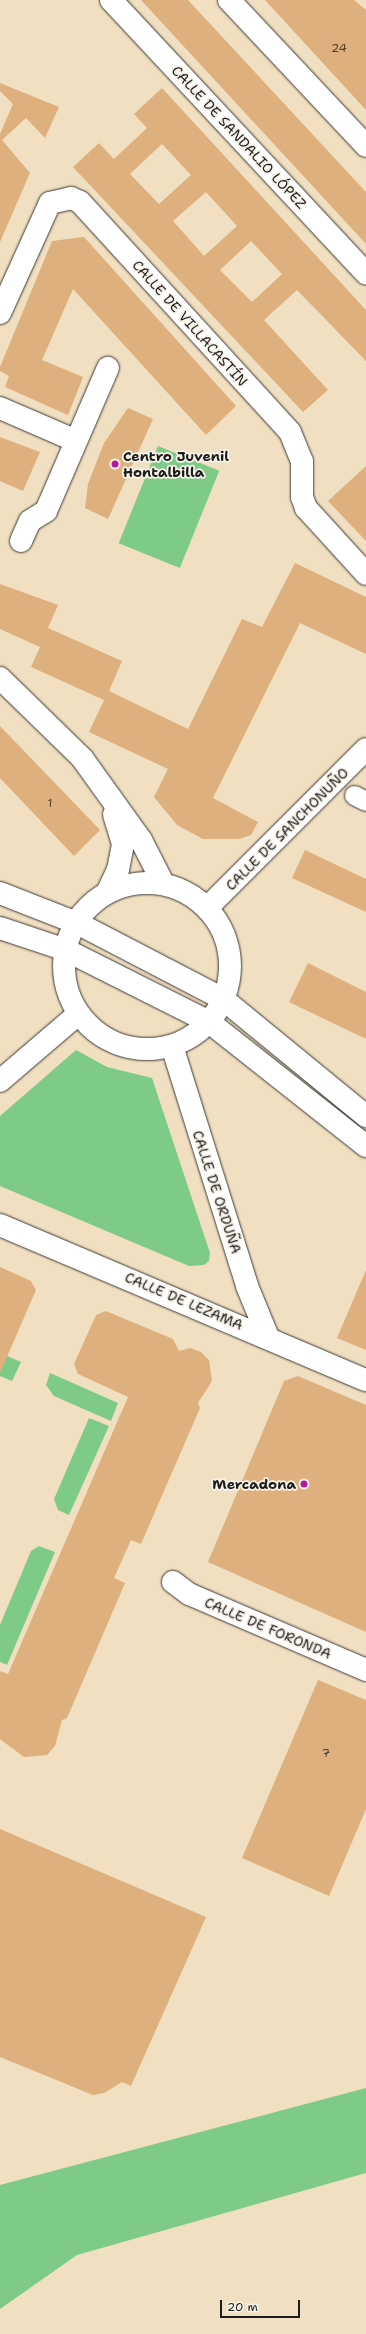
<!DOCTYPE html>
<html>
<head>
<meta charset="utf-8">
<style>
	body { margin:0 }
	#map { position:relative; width:366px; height:2334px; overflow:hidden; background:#f1dfc1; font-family:"Shantell Sans",sans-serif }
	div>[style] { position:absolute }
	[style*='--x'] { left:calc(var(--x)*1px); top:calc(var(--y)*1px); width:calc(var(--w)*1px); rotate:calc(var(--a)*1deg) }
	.green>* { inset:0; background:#7eca87; transform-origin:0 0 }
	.building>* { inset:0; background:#ddb07d }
	.roads { filter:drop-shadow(0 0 1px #3c3935) drop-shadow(0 0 1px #3c3935) }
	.pedestrian>* { height:19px; margin:-9.5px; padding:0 9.5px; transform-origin:9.5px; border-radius:9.5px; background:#fff }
	.minor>* { height:22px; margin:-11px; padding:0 11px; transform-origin:11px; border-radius:11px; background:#fff }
	.minor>.ring { margin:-11px; padding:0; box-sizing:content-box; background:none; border:22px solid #fff; border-radius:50% }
	.secondary>* { height:22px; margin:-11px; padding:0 11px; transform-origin:11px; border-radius:11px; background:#fff }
	.dots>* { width:11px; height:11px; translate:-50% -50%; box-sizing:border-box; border:2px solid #f7f3e8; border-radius:50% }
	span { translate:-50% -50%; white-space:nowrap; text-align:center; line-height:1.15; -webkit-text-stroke:3.5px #f7f3e8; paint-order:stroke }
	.number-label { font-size:12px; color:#4c4134 }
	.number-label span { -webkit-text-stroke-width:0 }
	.street-label { font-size:14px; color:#1c1c1c }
	.poi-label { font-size:14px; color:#1c1c1c; font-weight:700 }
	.left { translate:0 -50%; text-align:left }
	.right { translate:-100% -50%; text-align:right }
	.scale { position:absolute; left:220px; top:2300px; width:80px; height:18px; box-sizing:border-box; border:2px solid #1c1c1c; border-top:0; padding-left:5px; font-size:12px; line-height:14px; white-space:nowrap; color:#1c1c1c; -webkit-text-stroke:3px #f7f3e8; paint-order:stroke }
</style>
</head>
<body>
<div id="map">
	<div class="green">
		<i style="left:158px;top:446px;width:66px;height:105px;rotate:22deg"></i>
		<i style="clip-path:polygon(76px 1050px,107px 1067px,152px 1078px,210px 1253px,209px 1261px,204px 1265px,189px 1266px,0 1186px,0 1116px)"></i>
		<i style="clip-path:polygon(0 1353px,21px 1362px,12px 1381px,0 1376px)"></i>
		<i style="clip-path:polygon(50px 1373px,118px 1403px,111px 1421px,54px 1396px,46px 1385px)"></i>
		<i style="clip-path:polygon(89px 1418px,109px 1426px,69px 1515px,58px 1510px,54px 1499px)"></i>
		<i style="clip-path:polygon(39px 1546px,55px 1552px,7px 1665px,0 1662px,0 1625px,31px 1551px)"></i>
		<i style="clip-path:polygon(366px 2088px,366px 2173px,77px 2255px,0 2309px,0 2185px)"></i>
	</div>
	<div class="building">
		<i style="clip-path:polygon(141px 0,188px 0,366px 192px,366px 244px)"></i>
		<i style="clip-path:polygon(265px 0,354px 0,366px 10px,366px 110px)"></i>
		<i style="clip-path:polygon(0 83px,59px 107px,45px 138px,26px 118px,2px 140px,30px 173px,0 242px,0 134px,13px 104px,0 91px)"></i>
		<i style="clip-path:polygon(evenodd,162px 88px,366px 310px,366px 361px,297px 290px,264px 320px,328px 390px,303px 412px,73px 167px,99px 143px,114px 159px,147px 128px,134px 114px,162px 88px,162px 144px,191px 175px,159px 204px,130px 174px,162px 144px,162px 88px,206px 192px,237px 226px,204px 256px,173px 221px,206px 192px,162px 88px,251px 241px,282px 274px,252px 302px,220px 270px,251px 241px)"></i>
		<i style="clip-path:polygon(84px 237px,236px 406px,206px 435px,73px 289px,42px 360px,83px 377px,68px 415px,5px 387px,9px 376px,0 371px,0 367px,52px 241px)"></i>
		<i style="clip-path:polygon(128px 408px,153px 419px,108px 519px,85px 508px,88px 484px,104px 443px)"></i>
		<i style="clip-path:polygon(0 437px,40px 452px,23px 491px,0 481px)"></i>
		<i style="clip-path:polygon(366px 466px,366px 541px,328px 501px)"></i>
		<i style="clip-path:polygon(295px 563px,366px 597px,366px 654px,300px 623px,213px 798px,258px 822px,251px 835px,239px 839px,203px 839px,177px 825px,154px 797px,168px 769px,89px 732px,104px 700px,31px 667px,40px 647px,0 629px,0 584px,58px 605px,48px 628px,122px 661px,109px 691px,188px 729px,242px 619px,262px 627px)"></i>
		<i style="clip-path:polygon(0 726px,100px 830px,74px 856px,0 778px)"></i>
		<i style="clip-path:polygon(305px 850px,366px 879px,366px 912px,292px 878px)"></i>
		<i style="clip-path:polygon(308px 963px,366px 992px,366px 1039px,289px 1002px)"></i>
		<i style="clip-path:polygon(0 1267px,31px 1281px,36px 1290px,0 1373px)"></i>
		<i style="clip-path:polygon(366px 1270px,366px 1350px,337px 1338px)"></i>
		<i style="clip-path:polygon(106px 1311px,173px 1339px,179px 1351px,190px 1348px,201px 1352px,209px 1360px,212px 1381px,198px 1403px,200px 1408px,141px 1544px,131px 1540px,114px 1578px,125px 1583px,67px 1718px,62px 1720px,55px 1746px,47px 1755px,24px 1757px,0 1739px,0 1671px,8px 1674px,128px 1397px,78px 1374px,74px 1364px,96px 1315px)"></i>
		<i style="clip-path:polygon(298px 1376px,366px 1405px,366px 1632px,208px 1562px,284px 1381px)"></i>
		<i style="clip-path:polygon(318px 1680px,366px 1700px,366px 1809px,329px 1896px,242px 1858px)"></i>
		<i style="clip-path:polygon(0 1829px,206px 1917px,131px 2086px,122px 2082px,104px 2093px,93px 2095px,0 2057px)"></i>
	</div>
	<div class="roads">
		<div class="pedestrian">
			<i style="--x:354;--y:795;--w:13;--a:27"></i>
		</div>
		<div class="minor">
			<i style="--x:111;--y:0;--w:374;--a:47"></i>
			<i style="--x:229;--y:0;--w:200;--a:46.8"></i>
			<i style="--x:0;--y:313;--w:121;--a:-65.6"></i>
			<i style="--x:50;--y:203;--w:22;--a:-13"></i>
			<i style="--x:71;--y:198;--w:10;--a:24"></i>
			<i style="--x:80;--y:202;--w:311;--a:47.6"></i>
			<i style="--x:290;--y:432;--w:31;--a:68"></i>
			<i style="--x:302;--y:461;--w:36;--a:90"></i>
			<i style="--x:302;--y:497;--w:12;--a:70"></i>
			<i style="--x:306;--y:508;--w:89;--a:47.7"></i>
			<i style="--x:0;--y:408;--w:81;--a:23.4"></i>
			<i style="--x:21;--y:541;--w:22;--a:-66"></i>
			<i style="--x:30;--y:521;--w:19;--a:-32"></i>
			<i style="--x:46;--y:511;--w:156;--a:-66.6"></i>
			<i style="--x:0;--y:678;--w:115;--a:44.3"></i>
			<i style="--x:82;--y:758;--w:101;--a:54.3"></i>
			<i style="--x:141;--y:840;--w:48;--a:62.9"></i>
			<i class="ring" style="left:64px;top:883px;width:144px;height:144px"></i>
			<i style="--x:108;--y:891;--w:23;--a:-65"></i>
			<i style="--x:118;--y:870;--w:26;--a:-79"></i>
			<i style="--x:123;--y:844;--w:31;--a:-107"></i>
			<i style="--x:208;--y:907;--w:223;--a:-45"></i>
			<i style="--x:172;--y:1046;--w:251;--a:72.6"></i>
			<i style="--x:247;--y:1286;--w:55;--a:67.6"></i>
			<i style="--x:0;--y:1081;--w:101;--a:-40.6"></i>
			<i style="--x:0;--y:1225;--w:397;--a:23"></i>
			<i style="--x:173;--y:1582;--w:20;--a:37"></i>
			<i style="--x:189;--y:1594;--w:193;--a:23.2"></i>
		</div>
		<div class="secondary">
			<i style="--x:0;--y:893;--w:85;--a:21.4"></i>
			<i style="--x:79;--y:924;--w:162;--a:27.5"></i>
			<i style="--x:223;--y:999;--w:185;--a:39.3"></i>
			<i style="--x:0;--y:928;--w:70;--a:18.4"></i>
			<i style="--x:66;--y:950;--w:160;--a:26.7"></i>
			<i style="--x:209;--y:1022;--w:200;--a:38.3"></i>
		</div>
	</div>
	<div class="dots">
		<i style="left:115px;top:464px;background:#b5179e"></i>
		<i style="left:304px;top:1484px;background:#b5179e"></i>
	</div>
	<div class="number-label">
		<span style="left:339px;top:49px">24</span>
		<span style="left:50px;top:804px">1</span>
		<span style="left:326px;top:1754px">7</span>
	</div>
	<div class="street-label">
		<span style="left:239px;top:137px;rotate:47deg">CALLE DE SANDALIO LÓPEZ</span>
		<span style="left:190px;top:323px;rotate:48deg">CALLE DE VILLACASTÍN</span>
		<span style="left:287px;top:829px;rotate:-45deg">CALLE DE SANCHONUÑO</span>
		<span style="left:217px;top:1192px;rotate:72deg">CALLE DE ORDUÑA</span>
		<span style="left:184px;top:1301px;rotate:23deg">CALLE DE LEZAMA</span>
		<span style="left:268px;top:1628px;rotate:23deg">CALLE DE FORONDA</span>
	</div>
	<div class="poi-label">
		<span class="left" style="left:123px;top:464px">Centro Juvenil<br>Hontalbilla</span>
		<span class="right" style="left:296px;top:1484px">Mercadona</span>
	</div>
	<div class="scale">20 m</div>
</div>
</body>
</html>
